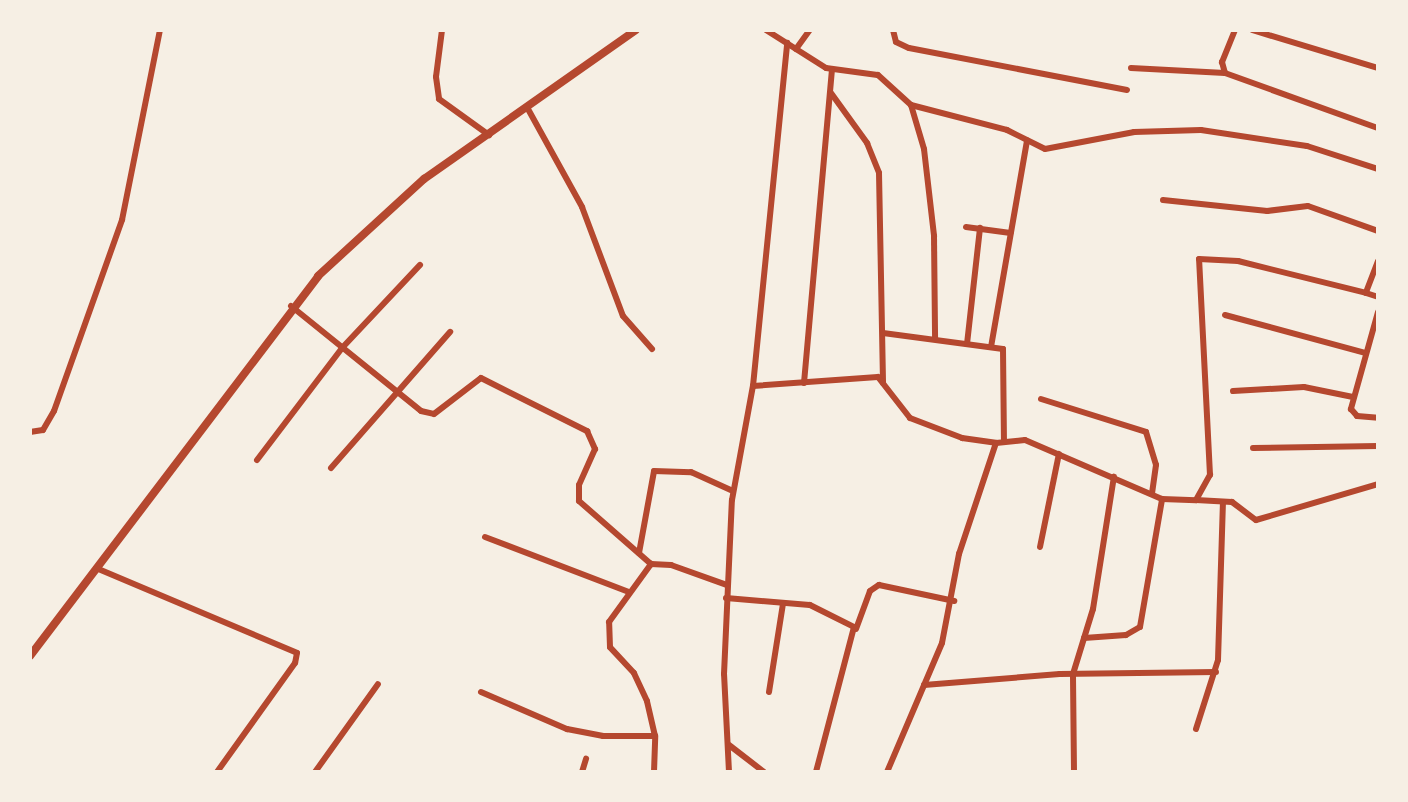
<!DOCTYPE html>
<html>
<head>
<meta charset="utf-8">
<style>
	body { margin:0 }
	#map { position:relative; width:1408px; height:802px; overflow:hidden; background:#f6efe4; font-family:"Source Sans 3",sans-serif }
	div>[style] { position:absolute }
	[style*='--x'] { left:calc(var(--x)*1px); top:calc(var(--y)*1px); width:calc(var(--w)*1px); rotate:calc(var(--a)*1deg) }
	.minor>* { height:6px; margin:-3px; padding:0 3px; transform-origin:3px; border-radius:3px; background:#b5482f }
	.secondary>* { height:8px; margin:-4px; padding:0 4px; transform-origin:4px; border-radius:4px; background:#b5482f }
	span { translate:-50% -50%; white-space:nowrap; text-align:center; line-height:1.15; -webkit-text-stroke:8px #f6efe4; paint-order:stroke }
	.frame { position:absolute; inset:0; border:32px solid #f6efe4; pointer-events:none }
</style>
</head>
<body>
<div id="map">
	<div class="minor">
		<i style="--x:442;--y:30;--w:47;--a:97.3"></i>
		<i style="--x:436;--y:77;--w:22;--a:82"></i>
		<i style="--x:439;--y:99;--w:62;--a:35.8"></i>
		<i style="--x:766;--y:30;--w:71;--a:32.3"></i>
		<i style="--x:826;--y:68;--w:52;--a:7.7"></i>
		<i style="--x:878;--y:75;--w:45;--a:42.3"></i>
		<i style="--x:911;--y:105;--w:99;--a:14.6"></i>
		<i style="--x:1007;--y:130;--w:42;--a:26.6"></i>
		<i style="--x:1045;--y:149;--w:91;--a:-10.8"></i>
		<i style="--x:1134;--y:132;--w:67;--a:-1.7"></i>
		<i style="--x:1201;--y:130;--w:107;--a:8.6"></i>
		<i style="--x:1307;--y:146;--w:75;--a:17.9"></i>
		<i style="--x:893;--y:30;--w:12;--a:76"></i>
		<i style="--x:896;--y:42;--w:14;--a:25"></i>
		<i style="--x:909;--y:48;--w:222;--a:10.9"></i>
		<i style="--x:1235;--y:30;--w:35;--a:112"></i>
		<i style="--x:1222;--y:62;--w:11;--a:75"></i>
		<i style="--x:1225;--y:73;--w:163;--a:19.8"></i>
		<i style="--x:1252;--y:30;--w:132;--a:16.8"></i>
		<i style="--x:796;--y:49;--w:24;--a:-54"></i>
		<i style="--x:1131;--y:68;--w:94;--a:3"></i>
		<i style="--x:831;--y:93;--w:62;--a:54.2"></i>
		<i style="--x:867;--y:143;--w:32;--a:68"></i>
		<i style="--x:879;--y:173;--w:210;--a:88.9"></i>
		<i style="--x:911;--y:105;--w:46;--a:73.5"></i>
		<i style="--x:924;--y:149;--w:88;--a:83.4"></i>
		<i style="--x:934;--y:236;--w:103;--a:89.4"></i>
		<i style="--x:528;--y:109;--w:112;--a:61.1"></i>
		<i style="--x:582;--y:207;--w:116;--a:69.4"></i>
		<i style="--x:623;--y:316;--w:44;--a:48.7"></i>
		<i style="--x:1163;--y:200;--w:105;--a:6"></i>
		<i style="--x:1267;--y:211;--w:41;--a:-7"></i>
		<i style="--x:1308;--y:206;--w:74;--a:19.7"></i>
		<i style="--x:966;--y:227;--w:45;--a:7.6"></i>
		<i style="--x:1378;--y:261;--w:34;--a:111"></i>
		<i style="--x:1366;--y:293;--w:13;--a:18"></i>
		<i style="--x:291;--y:306;--w:167;--a:38.9"></i>
		<i style="--x:421;--y:411;--w:13;--a:13"></i>
		<i style="--x:434;--y:414;--w:59;--a:-37.5"></i>
		<i style="--x:481;--y:378;--w:119;--a:26.6"></i>
		<i style="--x:587;--y:431;--w:20;--a:66"></i>
		<i style="--x:595;--y:449;--w:39;--a:114"></i>
		<i style="--x:579;--y:485;--w:16;--a:90"></i>
		<i style="--x:579;--y:501;--w:96;--a:41.2"></i>
		<i style="--x:1378;--y:312;--w:101;--a:105.6"></i>
		<i style="--x:1351;--y:409;--w:9;--a:49"></i>
		<i style="--x:1357;--y:416;--w:21;--a:5"></i>
		<i style="--x:1225;--y:315;--w:146;--a:15.1"></i>
		<i style="--x:883;--y:333;--w:121;--a:7.6"></i>
		<i style="--x:1003;--y:349;--w:90;--a:89.4"></i>
		<i style="--x:967;--y:344;--w:117;--a:-83.6"></i>
		<i style="--x:991;--y:347;--w:210;--a:-80.1"></i>
		<i style="--x:804;--y:383;--w:314;--a:-84.9"></i>
		<i style="--x:753;--y:386;--w:125;--a:-4.1"></i>
		<i style="--x:878;--y:377;--w:52;--a:52"></i>
		<i style="--x:910;--y:418;--w:56;--a:21"></i>
		<i style="--x:962;--y:438;--w:34;--a:8"></i>
		<i style="--x:1233;--y:391;--w:71;--a:-3.2"></i>
		<i style="--x:1304;--y:387;--w:50;--a:11.5"></i>
		<i style="--x:1041;--y:399;--w:110;--a:17.4"></i>
		<i style="--x:1146;--y:432;--w:34;--a:73"></i>
		<i style="--x:1156;--y:465;--w:29;--a:98"></i>
		<i style="--x:30;--y:432;--w:13;--a:-9"></i>
		<i style="--x:43;--y:430;--w:22;--a:-60"></i>
		<i style="--x:54;--y:411;--w:203;--a:-70.4"></i>
		<i style="--x:122;--y:220;--w:194;--a:-78.7"></i>
		<i style="--x:1253;--y:448;--w:125;--a:-0.9"></i>
		<i style="--x:257;--y:460;--w:141;--a:-52.8"></i>
		<i style="--x:342;--y:348;--w:114;--a:-46.8"></i>
		<i style="--x:331;--y:468;--w:181;--a:-48.8"></i>
		<i style="--x:1196;--y:500;--w:36;--a:3"></i>
		<i style="--x:1232;--y:502;--w:30;--a:37"></i>
		<i style="--x:1256;--y:520;--w:127;--a:-16.4"></i>
		<i style="--x:485;--y:537;--w:154;--a:20.9"></i>
		<i style="--x:1040;--y:547;--w:95;--a:-78.5"></i>
		<i style="--x:639;--y:553;--w:83;--a:-79.6"></i>
		<i style="--x:654;--y:471;--w:37;--a:2"></i>
		<i style="--x:691;--y:472;--w:46;--a:24.3"></i>
		<i style="--x:96;--y:568;--w:218;--a:22.9"></i>
		<i style="--x:297;--y:653;--w:10;--a:101"></i>
		<i style="--x:295;--y:663;--w:134;--a:125.6"></i>
		<i style="--x:726;--y:598;--w:84;--a:4.8"></i>
		<i style="--x:810;--y:605;--w:49;--a:26.6"></i>
		<i style="--x:854;--y:627;--w:150;--a:104.7"></i>
		<i style="--x:856;--y:629;--w:40;--a:-69.8"></i>
		<i style="--x:870;--y:591;--w:11;--a:-34"></i>
		<i style="--x:879;--y:585;--w:77;--a:12"></i>
		<i style="--x:1084;--y:638;--w:42;--a:-4.1"></i>
		<i style="--x:1126;--y:635;--w:16;--a:-30"></i>
		<i style="--x:1140;--y:627;--w:130;--a:-80.2"></i>
		<i style="--x:924;--y:685;--w:136;--a:-4.6"></i>
		<i style="--x:1060;--y:674;--w:156;--a:-0.7"></i>
		<i style="--x:481;--y:692;--w:94;--a:23.3"></i>
		<i style="--x:567;--y:729;--w:37;--a:11"></i>
		<i style="--x:603;--y:736;--w:52;--a:0"></i>
		<i style="--x:769;--y:692;--w:89;--a:-81"></i>
		<i style="--x:1196;--y:729;--w:72;--a:-72.3"></i>
		<i style="--x:1218;--y:660;--w:158;--a:-88.2"></i>
		<i style="--x:729;--y:745;--w:44;--a:37.6"></i>
		<i style="--x:315;--y:772;--w:108;--a:-54.4"></i>
		<i style="--x:582;--y:772;--w:14;--a:-73"></i>
		<i style="--x:654;--y:772;--w:36;--a:-88"></i>
		<i style="--x:655;--y:736;--w:36;--a:-103"></i>
		<i style="--x:647;--y:701;--w:31;--a:-115"></i>
		<i style="--x:634;--y:673;--w:35;--a:-133"></i>
		<i style="--x:610;--y:647;--w:25;--a:-92"></i>
		<i style="--x:609;--y:622;--w:72;--a:-54.1"></i>
		<i style="--x:651;--y:564;--w:20;--a:3"></i>
		<i style="--x:671;--y:565;--w:59;--a:19.7"></i>
		<i style="--x:729;--y:772;--w:98;--a:-92.9"></i>
		<i style="--x:724;--y:674;--w:174;--a:-87.4"></i>
		<i style="--x:732;--y:500;--w:116;--a:-79.6"></i>
		<i style="--x:753;--y:386;--w:345;--a:-84.3"></i>
		<i style="--x:887;--y:772;--w:140;--a:-66.9"></i>
		<i style="--x:942;--y:643;--w:91;--a:-79.2"></i>
		<i style="--x:959;--y:554;--w:117;--a:-71.6"></i>
		<i style="--x:996;--y:443;--w:29;--a:-6"></i>
		<i style="--x:1025;--y:440;--w:149;--a:23.3"></i>
		<i style="--x:1162;--y:499;--w:34;--a:2"></i>
		<i style="--x:1196;--y:500;--w:29;--a:-61"></i>
		<i style="--x:1210;--y:475;--w:216;--a:-92.9"></i>
		<i style="--x:1199;--y:259;--w:39;--a:3"></i>
		<i style="--x:1238;--y:261;--w:132;--a:14"></i>
		<i style="--x:1074;--y:772;--w:98;--a:-90.6"></i>
		<i style="--x:1073;--y:674;--w:68;--a:-72.9"></i>
		<i style="--x:1093;--y:609;--w:134;--a:-81"></i>
	</div>
	<div class="secondary">
		<i style="--x:30;--y:656;--w:477;--a:-52.8"></i>
		<i style="--x:318;--y:276;--w:144;--a:-42.5"></i>
		<i style="--x:424;--y:179;--w:259;--a:-35.1"></i>
	</div>
	<div class="frame"></div>
</div>
</body>
</html>
